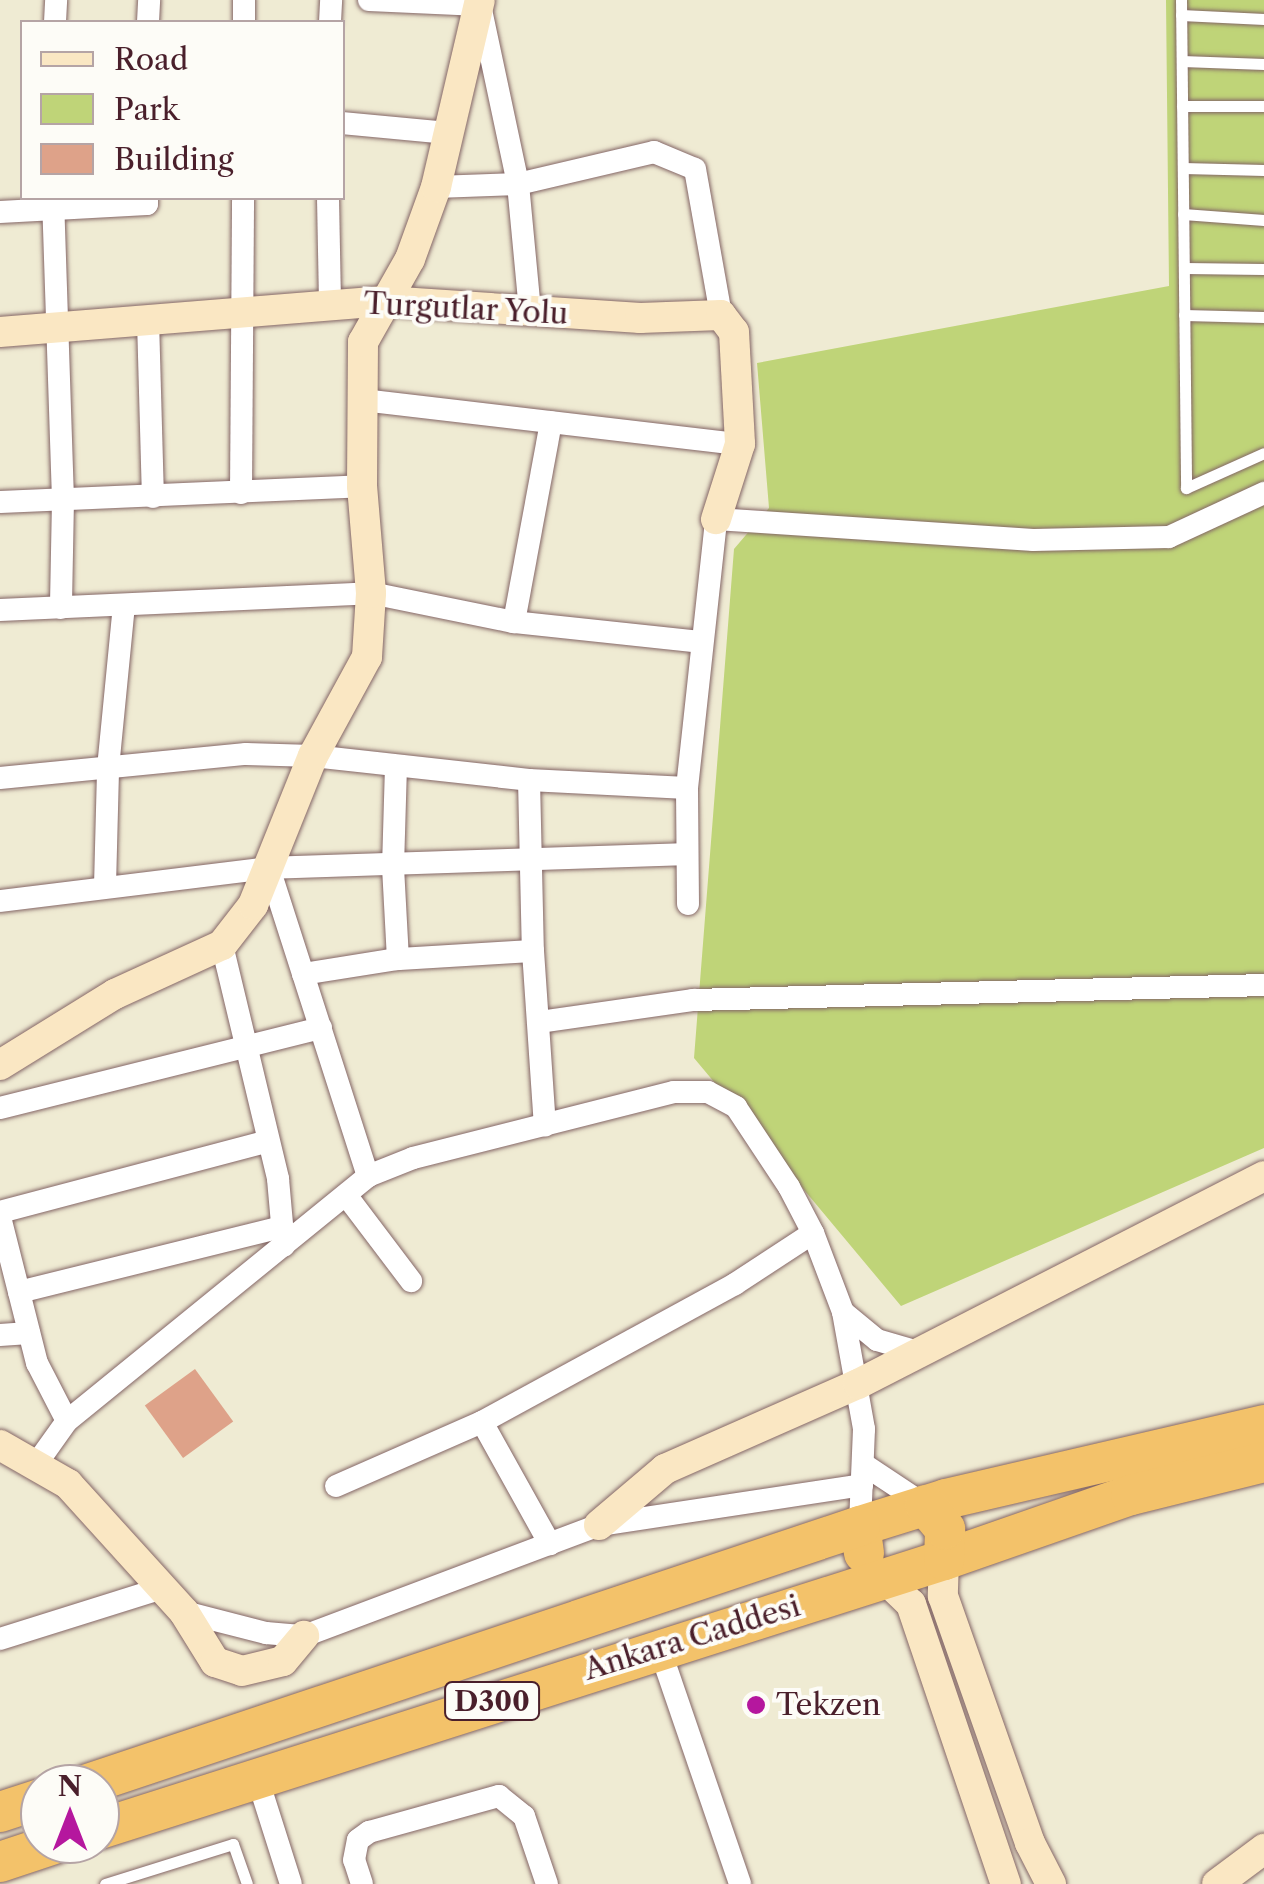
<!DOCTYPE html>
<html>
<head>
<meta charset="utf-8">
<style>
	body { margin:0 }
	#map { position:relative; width:1264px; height:1884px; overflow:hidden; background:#efebd3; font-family:"Libre Caslon Text",serif }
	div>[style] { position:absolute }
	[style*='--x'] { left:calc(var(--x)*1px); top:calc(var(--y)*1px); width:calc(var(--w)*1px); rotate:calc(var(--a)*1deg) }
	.green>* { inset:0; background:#bfd478 }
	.building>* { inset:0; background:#dea289; transform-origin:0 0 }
	.roads { filter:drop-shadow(0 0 2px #846666) drop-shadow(0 0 2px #846666) }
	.lane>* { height:11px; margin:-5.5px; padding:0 5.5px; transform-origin:5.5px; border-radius:5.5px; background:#fff }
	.street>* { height:22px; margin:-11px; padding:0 11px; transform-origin:11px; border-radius:11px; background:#fff }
	.secondary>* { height:30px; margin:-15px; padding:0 15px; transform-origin:15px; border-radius:15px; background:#fae7c3 }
	.highway>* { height:40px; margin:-20px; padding:0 20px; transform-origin:20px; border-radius:20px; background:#f3c26a }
	.dots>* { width:28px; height:28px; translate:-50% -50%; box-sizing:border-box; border:5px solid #fdfcf7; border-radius:50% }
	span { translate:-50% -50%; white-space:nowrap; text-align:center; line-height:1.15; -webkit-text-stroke:8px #fdfcf7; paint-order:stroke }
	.shield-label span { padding:2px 8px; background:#fdfcf7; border:2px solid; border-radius:8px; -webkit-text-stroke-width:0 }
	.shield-label { font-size:28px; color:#4a1f2b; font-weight:700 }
	.street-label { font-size:30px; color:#4a1f2b }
	.poi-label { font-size:30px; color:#4a1f2b }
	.left { translate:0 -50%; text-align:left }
	.legend { position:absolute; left:20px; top:20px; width:325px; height:180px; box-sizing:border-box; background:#fdfcf7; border:2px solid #b5a4a5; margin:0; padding:12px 18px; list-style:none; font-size:30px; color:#4a1f2b }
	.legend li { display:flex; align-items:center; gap:20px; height:50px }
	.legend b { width:50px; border:2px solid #b5a4a5 }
	.north { position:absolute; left:20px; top:1764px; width:100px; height:100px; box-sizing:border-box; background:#fdfcf7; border:2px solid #b5a4a5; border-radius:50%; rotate:0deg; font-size:28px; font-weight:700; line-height:40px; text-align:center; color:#4a1f2b }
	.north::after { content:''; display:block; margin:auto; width:35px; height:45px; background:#b5179e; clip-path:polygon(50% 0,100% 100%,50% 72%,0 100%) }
</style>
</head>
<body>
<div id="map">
	<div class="green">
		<i style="clip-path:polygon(1166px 0,1264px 0,1264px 1148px,901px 1306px,694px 1058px,734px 549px,769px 508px,757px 363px,1169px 286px)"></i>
	</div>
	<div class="building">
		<i style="left:195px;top:1369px;width:65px;height:62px;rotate:54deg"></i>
	</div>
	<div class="roads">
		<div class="lane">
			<i style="--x:1181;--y:0;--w:488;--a:89.4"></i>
			<i style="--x:1186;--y:488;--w:85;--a:-24.2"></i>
			<i style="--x:1181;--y:15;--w:83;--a:2.8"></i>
			<i style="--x:1182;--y:61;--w:82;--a:2.1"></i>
			<i style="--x:1182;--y:106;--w:82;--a:0"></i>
			<i style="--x:1183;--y:168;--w:81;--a:1.4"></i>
			<i style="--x:1183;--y:214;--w:81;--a:4.2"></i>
			<i style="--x:1184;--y:268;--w:80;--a:0.7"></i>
			<i style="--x:1184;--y:315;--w:80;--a:1.4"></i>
			<i style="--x:105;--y:1884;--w:134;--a:-17.4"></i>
			<i style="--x:233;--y:1844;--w:42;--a:70.7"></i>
		</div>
		<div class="street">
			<i style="--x:369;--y:0;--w:111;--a:2.6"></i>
			<i style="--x:480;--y:5;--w:183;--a:78"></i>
			<i style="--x:518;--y:184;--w:128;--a:84.6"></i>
			<i style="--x:55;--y:22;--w:22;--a:-87"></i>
			<i style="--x:148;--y:22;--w:22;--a:-87"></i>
			<i style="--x:244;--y:22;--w:22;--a:-90"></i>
			<i style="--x:330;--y:22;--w:22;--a:-87"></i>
			<i style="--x:342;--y:123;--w:106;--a:5.4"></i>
			<i style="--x:436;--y:187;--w:82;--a:-2.1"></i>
			<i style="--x:518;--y:184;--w:140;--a:-13.2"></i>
			<i style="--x:654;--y:152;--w:44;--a:22.5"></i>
			<i style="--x:695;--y:169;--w:148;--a:79.9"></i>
			<i style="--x:53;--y:198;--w:302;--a:88.1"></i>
			<i style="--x:63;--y:500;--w:108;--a:91.1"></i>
			<i style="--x:328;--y:198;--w:107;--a:88.9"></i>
			<i style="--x:0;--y:212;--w:147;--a:-3.1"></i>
			<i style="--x:147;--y:204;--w:6;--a:-90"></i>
			<i style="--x:148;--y:320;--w:177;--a:88.4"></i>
			<i style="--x:363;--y:400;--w:380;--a:6.7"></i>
			<i style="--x:241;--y:493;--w:295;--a:-89.6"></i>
			<i style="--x:0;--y:502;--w:362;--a:-2.5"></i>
			<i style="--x:0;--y:610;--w:371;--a:-2.6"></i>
			<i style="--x:371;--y:593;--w:146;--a:11.5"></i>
			<i style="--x:514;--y:622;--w:188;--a:6.1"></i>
			<i style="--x:514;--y:622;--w:203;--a:-79.5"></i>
			<i style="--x:396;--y:766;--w:101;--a:91.7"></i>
			<i style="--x:393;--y:867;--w:92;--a:86.9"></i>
			<i style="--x:0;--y:778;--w:247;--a:-5.6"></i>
			<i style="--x:246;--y:754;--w:67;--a:1.7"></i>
			<i style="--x:313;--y:756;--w:217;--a:6.3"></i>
			<i style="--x:529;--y:780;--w:158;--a:2.9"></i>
			<i style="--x:529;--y:780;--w:171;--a:88.7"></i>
			<i style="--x:533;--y:951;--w:175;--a:86.1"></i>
			<i style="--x:269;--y:868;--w:417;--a:-1.9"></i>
			<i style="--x:105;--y:886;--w:118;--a:-88.5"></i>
			<i style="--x:108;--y:768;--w:163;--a:-84.4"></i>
			<i style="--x:0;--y:901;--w:271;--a:-7"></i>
			<i style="--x:269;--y:868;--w:324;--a:72.2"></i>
			<i style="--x:688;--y:904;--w:116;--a:-90.5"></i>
			<i style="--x:687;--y:788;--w:271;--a:-83.8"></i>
			<i style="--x:716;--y:519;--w:318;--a:3.8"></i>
			<i style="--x:1033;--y:540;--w:136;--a:-1.3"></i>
			<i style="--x:1169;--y:537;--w:105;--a:-24.9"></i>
			<i style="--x:222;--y:945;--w:241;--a:76.5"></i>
			<i style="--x:278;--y:1179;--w:67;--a:84.9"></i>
			<i style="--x:303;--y:974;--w:96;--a:-9"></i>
			<i style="--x:398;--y:959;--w:135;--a:-3.4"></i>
			<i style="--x:539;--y:1022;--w:156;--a:-8.1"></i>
			<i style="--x:693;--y:1000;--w:571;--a:-1.5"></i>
			<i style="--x:0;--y:1108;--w:331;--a:-14"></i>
			<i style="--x:346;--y:1195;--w:108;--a:52.9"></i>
			<i style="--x:0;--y:1212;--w:277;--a:-14.8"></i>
			<i style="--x:0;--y:1217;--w:151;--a:75.8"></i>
			<i style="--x:37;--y:1363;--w:65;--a:62.7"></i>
			<i style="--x:19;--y:1292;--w:271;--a:-13.9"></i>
			<i style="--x:843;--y:1312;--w:44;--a:39.5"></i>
			<i style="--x:877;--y:1340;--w:43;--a:16.3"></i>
			<i style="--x:0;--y:1335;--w:29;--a:-4"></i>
			<i style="--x:482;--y:1422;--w:140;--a:60.9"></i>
			<i style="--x:37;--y:1463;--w:52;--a:-54.5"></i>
			<i style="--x:67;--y:1421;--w:388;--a:-39.1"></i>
			<i style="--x:368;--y:1176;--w:48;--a:-21.8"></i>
			<i style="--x:413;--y:1158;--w:269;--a:-14.2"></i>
			<i style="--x:674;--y:1092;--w:34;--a:0"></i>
			<i style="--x:708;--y:1092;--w:32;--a:28"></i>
			<i style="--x:736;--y:1107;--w:96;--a:56.5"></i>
			<i style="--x:789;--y:1187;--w:52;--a:62.4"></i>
			<i style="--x:813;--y:1233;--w:85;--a:69.2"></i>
			<i style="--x:843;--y:1312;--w:119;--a:79.8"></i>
			<i style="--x:864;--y:1429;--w:97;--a:92.4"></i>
			<i style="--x:863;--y:1464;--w:74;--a:33.5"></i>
			<i style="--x:336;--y:1486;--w:159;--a:-23.7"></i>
			<i style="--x:482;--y:1422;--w:288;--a:-28.6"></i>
			<i style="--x:735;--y:1284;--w:93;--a:-33.2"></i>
			<i style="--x:184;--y:1612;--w:85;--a:14.4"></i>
			<i style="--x:266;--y:1633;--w:38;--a:5"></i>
			<i style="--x:304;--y:1636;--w:315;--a:-20.6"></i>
			<i style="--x:599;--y:1525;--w:266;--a:-8.6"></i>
			<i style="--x:0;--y:1639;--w:171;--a:-17.4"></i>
			<i style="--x:659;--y:1647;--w:250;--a:71.1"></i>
			<i style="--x:257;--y:1777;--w:112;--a:72.4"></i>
			<i style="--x:362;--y:1884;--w:25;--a:-108"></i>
			<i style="--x:354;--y:1860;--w:20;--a:-79"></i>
			<i style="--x:358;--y:1840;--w:14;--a:-36"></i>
			<i style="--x:369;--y:1832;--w:135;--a:-15.5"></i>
			<i style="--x:499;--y:1796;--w:32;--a:39"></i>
			<i style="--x:524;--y:1816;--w:72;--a:71.3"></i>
		</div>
		<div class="secondary">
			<i style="--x:0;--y:332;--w:386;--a:-4.6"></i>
			<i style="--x:385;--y:301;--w:256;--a:3.8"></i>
			<i style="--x:640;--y:318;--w:81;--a:-2.1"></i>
			<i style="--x:721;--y:315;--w:21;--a:53"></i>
			<i style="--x:734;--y:332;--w:112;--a:86.9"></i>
			<i style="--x:740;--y:444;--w:79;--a:107.7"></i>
			<i style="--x:0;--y:1065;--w:135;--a:-31.7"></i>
			<i style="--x:115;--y:994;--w:118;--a:-24.6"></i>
			<i style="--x:222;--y:945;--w:51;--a:-52.2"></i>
			<i style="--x:253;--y:905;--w:161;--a:-68.1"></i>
			<i style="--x:313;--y:756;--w:113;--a:-61.4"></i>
			<i style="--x:367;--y:657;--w:64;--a:-86.4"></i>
			<i style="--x:371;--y:593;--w:107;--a:-94.8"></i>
			<i style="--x:362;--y:486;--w:144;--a:-89.6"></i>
			<i style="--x:363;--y:342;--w:95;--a:-60.5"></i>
			<i style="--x:410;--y:259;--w:77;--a:-70.1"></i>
			<i style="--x:436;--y:187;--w:192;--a:-76.8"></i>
			<i style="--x:0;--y:1445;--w:78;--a:29.8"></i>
			<i style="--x:68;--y:1484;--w:173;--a:47.8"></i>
			<i style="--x:184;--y:1612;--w:59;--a:58.2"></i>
			<i style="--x:215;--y:1662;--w:28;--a:18"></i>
			<i style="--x:242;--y:1671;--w:42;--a:-13.7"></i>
			<i style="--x:283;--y:1661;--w:33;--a:-50"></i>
			<i style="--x:599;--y:1525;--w:87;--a:-40.3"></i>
			<i style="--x:665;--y:1469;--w:211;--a:-23.8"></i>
			<i style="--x:858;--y:1384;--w:456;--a:-27.1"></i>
			<i style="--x:944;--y:1560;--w:36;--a:92"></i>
			<i style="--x:943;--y:1596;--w:262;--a:70.6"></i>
			<i style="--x:1030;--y:1843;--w:46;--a:62.9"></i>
			<i style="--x:885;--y:1579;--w:36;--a:44"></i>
			<i style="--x:911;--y:1604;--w:296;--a:71.3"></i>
			<i style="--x:1217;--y:1884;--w:59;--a:-36.7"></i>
		</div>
		<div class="highway">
			<i style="--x:864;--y:1553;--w:27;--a:-98"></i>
			<i style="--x:860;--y:1526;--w:90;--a:-17.4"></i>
			<i style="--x:946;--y:1499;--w:326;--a:-13.1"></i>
			<i style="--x:944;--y:1560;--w:198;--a:-19.2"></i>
			<i style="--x:1131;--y:1495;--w:137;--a:-13.9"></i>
			<i style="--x:88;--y:1784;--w:814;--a:-18.48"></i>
			<i style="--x:0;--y:1812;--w:42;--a:-18"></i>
			<i style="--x:100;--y:1829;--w:886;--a:-17.68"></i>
			<i style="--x:944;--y:1560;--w:31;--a:-88"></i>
			<i style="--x:945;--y:1529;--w:31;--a:-130"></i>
			<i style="--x:0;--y:1862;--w:57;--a:-18.4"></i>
		</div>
	</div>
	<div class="dots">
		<i style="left:756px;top:1705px;background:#b5179e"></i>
	</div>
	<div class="shield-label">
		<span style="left:492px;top:1701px">D300</span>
	</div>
	<div class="street-label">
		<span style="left:466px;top:309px;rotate:3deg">Turgutlar Yolu</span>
		<span style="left:692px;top:1638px;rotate:-17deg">Ankara Caddesi</span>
	</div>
	<div class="poi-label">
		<span class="left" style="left:776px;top:1705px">Tekzen</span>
	</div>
	<ul class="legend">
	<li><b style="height:12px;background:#fae7c3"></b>Road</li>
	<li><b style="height:28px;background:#bfd478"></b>Park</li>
	<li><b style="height:28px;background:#dea289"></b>Building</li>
	</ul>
	<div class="north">N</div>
</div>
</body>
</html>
